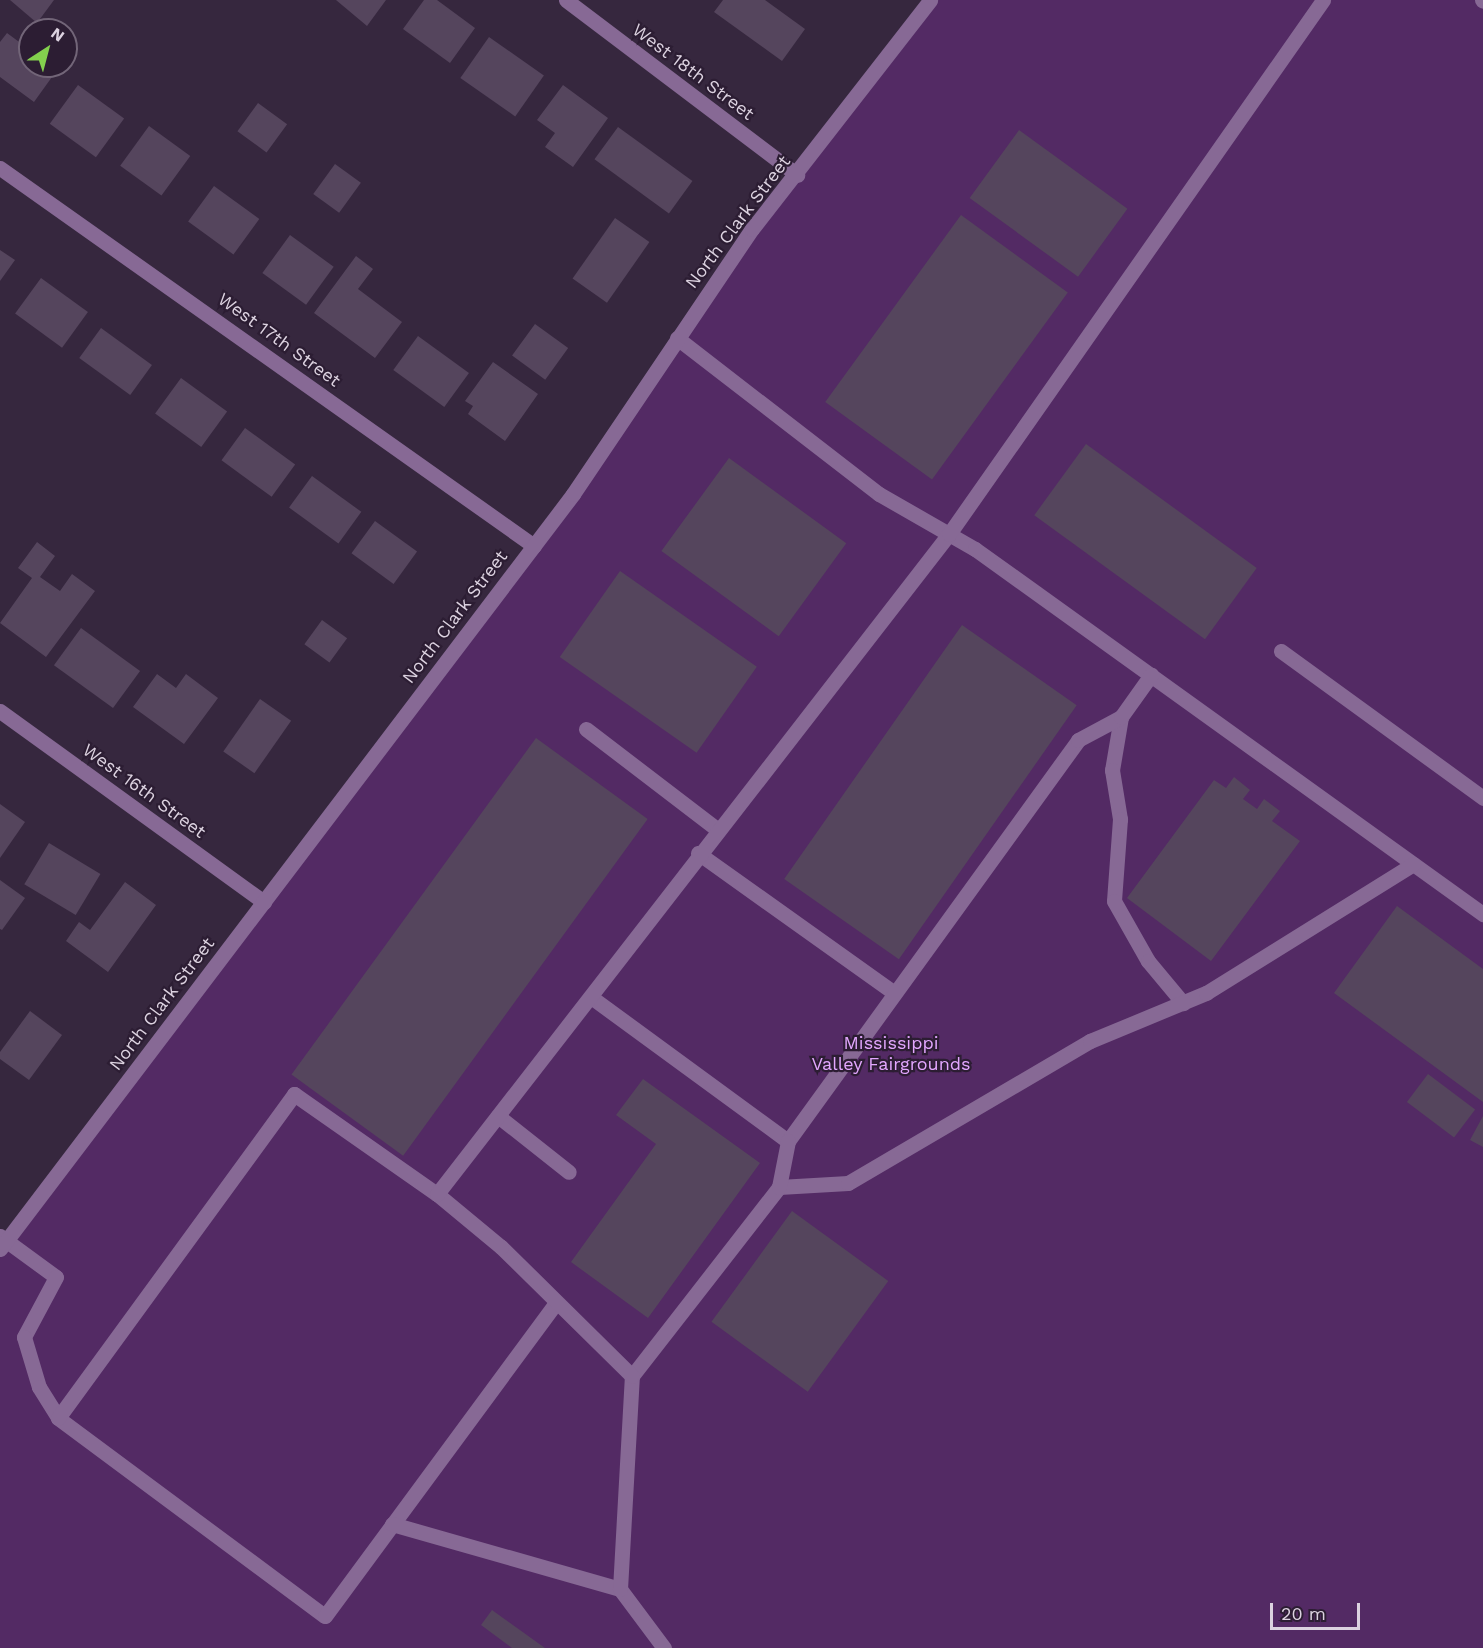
<!DOCTYPE html>
<html>
<head>
<meta charset="utf-8">
<style>
	body { margin:0 }
	#map { position:relative; width:1483px; height:1648px; overflow:hidden; background:#36273e; font-family:"Work Sans",sans-serif }
	div>[style] { position:absolute }
	[style*='--x'] { left:calc(var(--x)*1px); top:calc(var(--y)*1px); width:calc(var(--w)*1px); rotate:calc(var(--a)*1deg) }
	.green>* { inset:0; background:#532a64 }
	.building>* { inset:0; background:#55455d; transform-origin:0 0 }
	.minor>* { height:15px; margin:-7.5px; padding:0 7.5px; transform-origin:7.5px; border-radius:7.5px; background:#876995 }
	span { translate:-50% -50%; white-space:nowrap; text-align:center; line-height:1.15; -webkit-text-stroke:4.5px #2c1d33; paint-order:stroke }
	.street-label { font-size:18px; color:#dcd2e0 }
	.park-label { font-size:18px; color:#e3a7ff }
	.north { position:absolute; left:18px; top:18px; width:60px; height:60px; box-sizing:border-box; background:#2c1d33; border:2px solid #726578; border-radius:50%; rotate:36deg; font-size:16px; font-weight:700; line-height:24px; text-align:center; color:#dcd2e0 }
	.north::after { content:''; display:block; margin:auto; width:21px; height:27px; background:#83d04e; clip-path:polygon(50% 0,100% 100%,50% 72%,0 100%) }
	.scale { position:absolute; left:1270px; top:1603px; width:90px; height:27px; box-sizing:border-box; border:3px solid #dcd2e0; border-top:0; padding-left:8px; font-size:18px; line-height:21px; white-space:nowrap; color:#dcd2e0; -webkit-text-stroke:4px #2c1d33; paint-order:stroke }
</style>
</head>
<body>
<div id="map">
	<div class="green">
		<i style="clip-path:polygon(930px 0,1483px 0,1483px 1648px,0 1648px,0 1249px,573px 494px,677px 338px)"></i>
	</div>
	<div class="building">
		<i style="clip-path:polygon(10px 0,54px 0,37px 23px)"></i>
		<i style="clip-path:polygon(336px 0,386px 0,367px 26px)"></i>
		<i style="clip-path:polygon(424px 0,437px 0,475px 28px,450px 63px,403px 29px)"></i>
		<i style="clip-path:polygon(723px 0,765px 0,805px 29px,782px 61px,714px 12px)"></i>
		<i style="clip-path:polygon(7px 33px,30px 50px,30px 66px,57px 70px,34px 102px,0 77px,0 42px)"></i>
		<i style="left:489px;top:37px;width:67px;height:50px;rotate:35deg"></i>
		<i style="left:78px;top:85px;width:57px;height:48px;rotate:36deg"></i>
		<i style="clip-path:polygon(563px 85px,608px 118px,573px 167px,545px 147px,555px 133px,537px 120px)"></i>
		<i style="left:258px;top:103px;width:36px;height:35px;rotate:36deg"></i>
		<i style="left:149px;top:126px;width:51px;height:49px;rotate:36deg"></i>
		<i style="left:618px;top:127px;width:92px;height:40px;rotate:36deg"></i>
		<i style="left:1019px;top:130px;width:134px;height:84px;rotate:36deg"></i>
		<i style="left:335px;top:164px;width:32px;height:37px;rotate:36deg"></i>
		<i style="left:214px;top:186px;width:56px;height:44px;rotate:36deg"></i>
		<i style="left:961px;top:215px;width:132px;height:231px;rotate:36deg"></i>
		<i style="left:615px;top:218px;width:42px;height:74px;rotate:35deg"></i>
		<i style="left:290px;top:235px;width:54px;height:47px;rotate:36deg"></i>
		<i style="clip-path:polygon(0 250px,15px 260px,0 281px)"></i>
		<i style="clip-path:polygon(356px 256px,373px 269px,358px 289px,402px 322px,375px 358px,314px 313px)"></i>
		<i style="left:41px;top:278px;width:58px;height:44px;rotate:36deg"></i>
		<i style="left:535px;top:324px;width:41px;height:39px;rotate:36deg"></i>
		<i style="left:101px;top:328px;width:63px;height:37px;rotate:36deg"></i>
		<i style="left:418px;top:336px;width:63px;height:42px;rotate:36deg"></i>
		<i style="clip-path:polygon(493px 362px,538px 394px,505px 441px,468px 414px,473px 406px,465px 401px)"></i>
		<i style="left:181px;top:378px;width:57px;height:44px;rotate:36deg"></i>
		<i style="left:245px;top:428px;width:62px;height:40px;rotate:36deg"></i>
		<i style="left:1086px;top:444px;width:211px;height:88px;rotate:36deg"></i>
		<i style="left:729px;top:458px;width:145px;height:115px;rotate:36deg"></i>
		<i style="left:312px;top:476px;width:61px;height:39px;rotate:36deg"></i>
		<i style="left:375px;top:521px;width:52px;height:40px;rotate:36deg"></i>
		<i style="clip-path:polygon(37px 542px,55px 556px,40px 577px,60px 591px,72px 574px,95px 591px,46px 657px,0 623px,32px 578px,18px 568px)"></i>
		<i style="left:620px;top:571px;width:167px;height:105px;rotate:35deg"></i>
		<i style="left:322px;top:620px;width:31px;height:30px;rotate:36deg"></i>
		<i style="left:962px;top:625px;width:140px;height:310px;rotate:35deg"></i>
		<i style="left:81px;top:628px;width:73px;height:46px;rotate:36deg"></i>
		<i style="clip-path:polygon(157px 674px,176px 688px,186px 674px,218px 698px,184px 744px,133px 707px)"></i>
		<i style="left:260px;top:699px;width:38px;height:64px;rotate:35deg"></i>
		<i style="left:536px;top:738px;width:138px;height:416px;rotate:36deg"></i>
		<i style="clip-path:polygon(1234px 777px,1250px 790px,1243px 799px,1257px 809px,1264px 799px,1280px 811px,1272px 821px,1300px 841px,1211px 961px,1127px 898px,1214px 780px,1226px 788px)"></i>
		<i style="clip-path:polygon(0 804px,25px 822px,0 858px)"></i>
		<i style="left:49px;top:843px;width:60px;height:48px;rotate:31deg"></i>
		<i style="clip-path:polygon(0 880px,25px 898px,2px 930px,0 929px)"></i>
		<i style="clip-path:polygon(125px 882px,156px 905px,108px 972px,66px 941px,79px 922px,90px 930px)"></i>
		<i style="clip-path:polygon(1397px 906px,1483px 969px,1483px 1102px,1334px 993px)"></i>
		<i style="clip-path:polygon(30px 1011px,62px 1035px,29px 1080px,0 1059px,0 1052px)"></i>
		<i style="left:1428px;top:1074px;width:59px;height:35px;rotate:37deg"></i>
		<i style="clip-path:polygon(643px 1079px,760px 1163px,648px 1318px,571px 1262px,656px 1144px,616px 1115px)"></i>
		<i style="clip-path:polygon(1483px 1116px,1483px 1147px,1470px 1140px)"></i>
		<i style="left:792px;top:1211px;width:119px;height:137px;rotate:36deg"></i>
		<i style="clip-path:polygon(492px 1610px,545px 1648px,512px 1648px,481px 1625px)"></i>
	</div>
	<div class="minor">
		<i style="--x:566;--y:0;--w:290;--a:37.1"></i>
		<i style="--x:1482;--y:0;--w:1;--a:45"></i>
		<i style="--x:0;--y:168;--w:654;--a:35.29"></i>
		<i style="--x:677;--y:338;--w:255;--a:37.7"></i>
		<i style="--x:879;--y:494;--w:111;--a:29.8"></i>
		<i style="--x:975;--y:549;--w:626;--a:35.7"></i>
		<i style="--x:1281;--y:651;--w:250;--a:36"></i>
		<i style="--x:0;--y:711;--w:326;--a:35.9"></i>
		<i style="--x:1121;--y:717;--w:54;--a:99.6"></i>
		<i style="--x:1112;--y:770;--w:50;--a:80.7"></i>
		<i style="--x:1120;--y:819;--w:82;--a:94.2"></i>
		<i style="--x:1114;--y:901;--w:69;--a:60.5"></i>
		<i style="--x:1148;--y:961;--w:55;--a:50.2"></i>
		<i style="--x:586;--y:729;--w:165;--a:37.4"></i>
		<i style="--x:698;--y:853;--w:241;--a:35.5"></i>
		<i style="--x:591;--y:997;--w:244;--a:36.2"></i>
		<i style="--x:788;--y:1141;--w:495;--a:-54.1"></i>
		<i style="--x:1078;--y:740;--w:49;--a:-28.1"></i>
		<i style="--x:1121;--y:717;--w:52;--a:-54.5"></i>
		<i style="--x:498;--y:1116;--w:90;--a:38.3"></i>
		<i style="--x:779;--y:1187;--w:69;--a:-3.3"></i>
		<i style="--x:848;--y:1183;--w:281;--a:-30.4"></i>
		<i style="--x:1090;--y:1041;--w:126;--a:-22.5"></i>
		<i style="--x:1206;--y:993;--w:244;--a:-31.9"></i>
		<i style="--x:0;--y:1236;--w:69;--a:36.2"></i>
		<i style="--x:56;--y:1277;--w:68;--a:118.1"></i>
		<i style="--x:24;--y:1337;--w:52;--a:73.3"></i>
		<i style="--x:39;--y:1387;--w:36;--a:58"></i>
		<i style="--x:58;--y:1418;--w:332;--a:36.6"></i>
		<i style="--x:325;--y:1616;--w:388;--a:-53.6"></i>
		<i style="--x:0;--y:1249;--w:948;--a:-52.8"></i>
		<i style="--x:573;--y:494;--w:320;--a:-56"></i>
		<i style="--x:752;--y:229;--w:290;--a:-52.1"></i>
		<i style="--x:632;--y:1376;--w:239;--a:-52.1"></i>
		<i style="--x:779;--y:1187;--w:47;--a:-78.9"></i>
		<i style="--x:58;--y:1418;--w:401;--a:-53.9"></i>
		<i style="--x:294;--y:1094;--w:174;--a:35"></i>
		<i style="--x:392;--y:1524;--w:237;--a:15.9"></i>
		<i style="--x:664;--y:1648;--w:74;--a:-126.7"></i>
		<i style="--x:620;--y:1589;--w:213;--a:-86.8"></i>
		<i style="--x:632;--y:1376;--w:184;--a:-135.4"></i>
		<i style="--x:501;--y:1247;--w:83;--a:-140.4"></i>
		<i style="--x:437;--y:1194;--w:835;--a:-52.2"></i>
		<i style="--x:949;--y:534;--w:652;--a:-54.99"></i>
	</div>
	<div class="street-label">
		<span style="left:693px;top:72px;rotate:37deg">West 18th Street</span>
		<span style="left:738px;top:222px;rotate:-53deg">North Clark Street</span>
		<span style="left:279px;top:340px;rotate:36deg">West 17th Street</span>
		<span style="left:455px;top:617px;rotate:-53deg">North Clark Street</span>
		<span style="left:144px;top:791px;rotate:36deg">West 16th Street</span>
		<span style="left:162px;top:1004px;rotate:-53deg">North Clark Street</span>
	</div>
	<div class="park-label">
		<span style="left:891px;top:1054px">Mississippi<br>Valley Fairgrounds</span>
	</div>
	<div class="north">N</div>
	<div class="scale">20 m</div>
</div>
</body>
</html>
